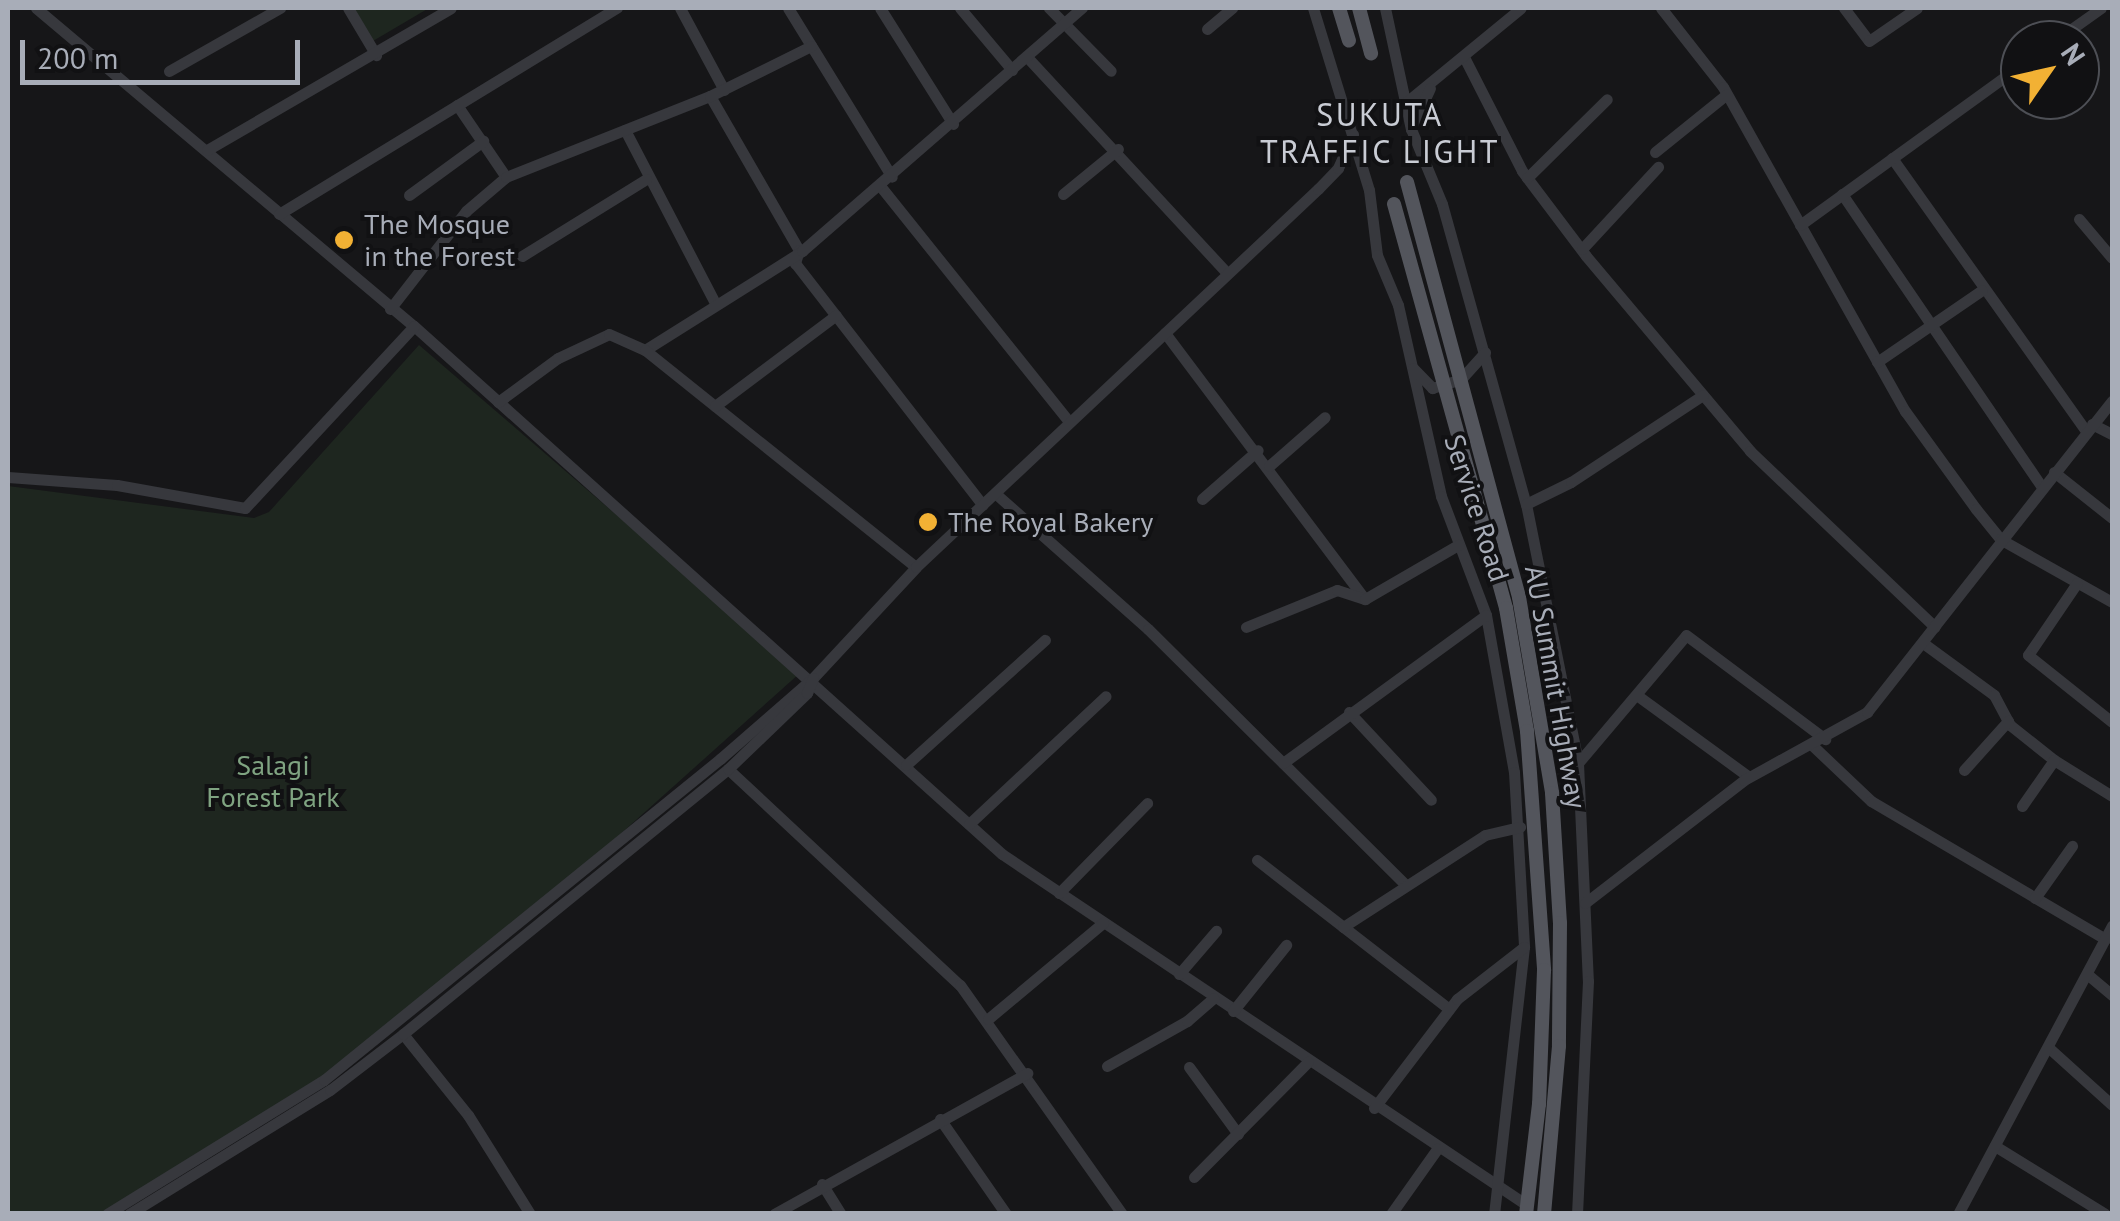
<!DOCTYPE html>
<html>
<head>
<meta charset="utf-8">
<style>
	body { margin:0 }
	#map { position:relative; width:2120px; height:1221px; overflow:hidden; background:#161618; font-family:"PT Sans",sans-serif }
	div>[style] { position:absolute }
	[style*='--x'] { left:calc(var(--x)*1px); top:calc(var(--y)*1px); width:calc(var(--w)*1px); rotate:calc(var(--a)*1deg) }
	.green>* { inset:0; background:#1e261f }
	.minor>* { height:11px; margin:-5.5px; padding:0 5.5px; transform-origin:5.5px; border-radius:5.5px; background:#37383d }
	.major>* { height:14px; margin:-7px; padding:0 7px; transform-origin:7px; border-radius:7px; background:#53555c }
	.dots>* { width:28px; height:28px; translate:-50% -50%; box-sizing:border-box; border:5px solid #111113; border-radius:50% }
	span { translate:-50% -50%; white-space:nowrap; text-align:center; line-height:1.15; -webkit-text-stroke:8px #111113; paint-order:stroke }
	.poi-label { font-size:28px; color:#a8adb8 }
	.left { translate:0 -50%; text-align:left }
	.street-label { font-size:28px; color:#a8adb8 }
	.park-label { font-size:28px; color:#7fa381 }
	.quarter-label { font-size:32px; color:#c9ccd4; letter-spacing:2.5px }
	.frame { position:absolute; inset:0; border:10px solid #a8adb8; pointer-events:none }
	.north { position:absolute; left:2000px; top:20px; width:100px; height:100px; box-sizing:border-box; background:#111113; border:2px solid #4d4f55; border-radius:50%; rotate:56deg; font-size:28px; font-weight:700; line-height:40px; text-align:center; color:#a8adb8 }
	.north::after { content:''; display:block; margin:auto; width:35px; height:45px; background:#f2b134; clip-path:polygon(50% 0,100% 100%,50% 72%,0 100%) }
	.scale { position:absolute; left:20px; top:40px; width:280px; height:45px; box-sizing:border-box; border:5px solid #a8adb8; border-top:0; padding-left:12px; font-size:30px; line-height:35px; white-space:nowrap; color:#a8adb8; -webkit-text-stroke:8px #111113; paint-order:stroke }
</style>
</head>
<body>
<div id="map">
	<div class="green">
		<i style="clip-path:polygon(353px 8px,429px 8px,373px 41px)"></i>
		<i style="clip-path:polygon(419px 345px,800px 673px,578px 872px,311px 1089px,116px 1213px,8px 1214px,8px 486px,254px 518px,269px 512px)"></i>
	</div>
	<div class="minor">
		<i style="--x:36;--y:8;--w:494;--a:40.1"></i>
		<i style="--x:414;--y:326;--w:790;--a:41.92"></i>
		<i style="--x:1002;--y:854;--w:632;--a:33.77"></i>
		<i style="--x:348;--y:8;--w:55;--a:59.2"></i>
		<i style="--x:680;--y:8;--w:93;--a:61.8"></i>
		<i style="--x:788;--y:8;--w:198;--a:58.4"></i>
		<i style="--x:880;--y:8;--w:137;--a:57.8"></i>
		<i style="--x:960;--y:8;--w:81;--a:50"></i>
		<i style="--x:1049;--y:8;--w:88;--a:45.5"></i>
		<i style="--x:1313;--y:8;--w:190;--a:72.9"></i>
		<i style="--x:1369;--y:190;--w:65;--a:83"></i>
		<i style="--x:1377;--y:255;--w:54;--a:67.2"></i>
		<i style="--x:1398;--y:305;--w:196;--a:77.3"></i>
		<i style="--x:1441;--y:496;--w:127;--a:69.3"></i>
		<i style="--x:1486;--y:615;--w:159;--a:79.9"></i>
		<i style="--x:1514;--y:772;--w:175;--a:86.7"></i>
		<i style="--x:1524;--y:947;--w:269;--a:96.4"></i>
		<i style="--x:1385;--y:8;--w:124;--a:77.9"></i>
		<i style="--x:1411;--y:129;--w:81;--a:67.5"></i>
		<i style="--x:1442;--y:204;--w:312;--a:74.4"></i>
		<i style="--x:1526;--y:504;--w:264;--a:78.6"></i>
		<i style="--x:1578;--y:763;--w:218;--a:87.4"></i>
		<i style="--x:1588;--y:981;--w:233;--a:92.7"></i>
		<i style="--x:1661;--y:8;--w:100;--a:51.9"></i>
		<i style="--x:1723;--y:87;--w:372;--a:60.7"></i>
		<i style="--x:1905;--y:411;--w:121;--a:54.1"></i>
		<i style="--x:1976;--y:509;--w:38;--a:51"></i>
		<i style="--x:2000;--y:539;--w:129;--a:29.4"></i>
		<i style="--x:1844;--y:8;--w:41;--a:52.9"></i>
		<i style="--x:1869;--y:41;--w:58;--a:-34.5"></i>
		<i style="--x:1207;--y:29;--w:33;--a:-40"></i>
		<i style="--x:2056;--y:40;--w:55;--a:-35.4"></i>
		<i style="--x:1027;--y:57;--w:293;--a:47.2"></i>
		<i style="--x:1464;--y:57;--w:128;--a:63"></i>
		<i style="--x:1522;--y:171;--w:106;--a:53"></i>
		<i style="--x:1586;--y:256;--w:255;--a:49.9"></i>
		<i style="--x:1750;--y:451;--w:255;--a:43.6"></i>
		<i style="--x:169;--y:71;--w:128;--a:-29.6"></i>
		<i style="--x:710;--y:96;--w:178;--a:60"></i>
		<i style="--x:799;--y:250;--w:14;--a:107"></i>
		<i style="--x:795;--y:263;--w:306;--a:52.2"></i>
		<i style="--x:1404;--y:104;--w:151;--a:-39.4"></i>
		<i style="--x:457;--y:105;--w:87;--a:55.8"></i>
		<i style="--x:1411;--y:129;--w:45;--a:-65.1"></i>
		<i style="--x:625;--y:130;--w:197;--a:62.5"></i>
		<i style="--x:207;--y:150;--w:282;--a:-30.2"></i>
		<i style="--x:1655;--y:152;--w:92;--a:-38.9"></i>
		<i style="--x:1892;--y:158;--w:335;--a:54.6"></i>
		<i style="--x:1527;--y:178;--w:112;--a:-44.6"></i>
		<i style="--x:881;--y:187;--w:301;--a:51.3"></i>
		<i style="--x:1063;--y:194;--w:71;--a:-39.3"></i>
		<i style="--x:1842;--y:194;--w:355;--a:55.7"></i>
		<i style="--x:409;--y:195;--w:92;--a:-36.1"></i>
		<i style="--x:279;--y:214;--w:396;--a:-31.4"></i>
		<i style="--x:2079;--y:219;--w:51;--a:49.8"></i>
		<i style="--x:1800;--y:225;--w:271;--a:-35.9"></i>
		<i style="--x:1582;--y:249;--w:112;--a:-47.2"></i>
		<i style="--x:522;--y:256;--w:146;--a:-31.8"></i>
		<i style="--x:390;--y:309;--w:124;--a:-52.2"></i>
		<i style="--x:466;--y:211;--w:52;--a:-40.4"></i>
		<i style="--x:506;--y:177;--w:219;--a:-21.7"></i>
		<i style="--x:710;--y:96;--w:113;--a:-26.3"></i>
		<i style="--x:1165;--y:333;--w:333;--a:53.1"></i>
		<i style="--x:645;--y:350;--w:186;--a:-32.2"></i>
		<i style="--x:802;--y:251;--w:371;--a:-41"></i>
		<i style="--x:1877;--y:362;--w:127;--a:-34.4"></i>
		<i style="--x:1413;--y:368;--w:28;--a:46"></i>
		<i style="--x:1432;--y:388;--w:30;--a:-17"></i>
		<i style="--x:1461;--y:379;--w:36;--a:-48"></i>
		<i style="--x:498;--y:402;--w:74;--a:-36.3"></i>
		<i style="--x:558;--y:358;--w:56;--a:-25.2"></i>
		<i style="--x:609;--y:334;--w:39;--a:24"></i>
		<i style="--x:645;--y:350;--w:347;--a:38.7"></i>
		<i style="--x:715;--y:406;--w:151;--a:-36.9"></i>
		<i style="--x:2092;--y:424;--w:22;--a:27"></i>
		<i style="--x:1269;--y:466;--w:74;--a:-41.2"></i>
		<i style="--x:2054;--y:472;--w:74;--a:38.4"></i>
		<i style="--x:8;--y:477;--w:109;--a:4.2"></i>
		<i style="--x:117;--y:485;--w:130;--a:10.2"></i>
		<i style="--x:245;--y:508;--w:248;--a:-47.1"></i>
		<i style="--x:996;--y:494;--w:203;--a:41.6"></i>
		<i style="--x:1148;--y:629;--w:362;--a:44.8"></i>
		<i style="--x:1202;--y:499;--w:74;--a:-41.2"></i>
		<i style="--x:1526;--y:504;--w:50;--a:-26.1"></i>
		<i style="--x:1571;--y:482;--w:158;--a:-33.4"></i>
		<i style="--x:2077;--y:583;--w:87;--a:124.2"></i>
		<i style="--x:2028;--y:655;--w:107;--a:38.6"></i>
		<i style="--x:1246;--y:627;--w:98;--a:-22.1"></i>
		<i style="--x:1337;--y:590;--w:29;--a:18"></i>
		<i style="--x:1365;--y:599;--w:108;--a:-30.1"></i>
		<i style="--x:1923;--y:643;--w:88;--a:36.2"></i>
		<i style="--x:1994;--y:695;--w:34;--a:62"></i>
		<i style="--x:2010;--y:725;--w:56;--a:38.5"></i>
		<i style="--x:2054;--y:760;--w:68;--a:31.8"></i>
		<i style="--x:1638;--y:696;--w:137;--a:36.1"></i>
		<i style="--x:1349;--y:712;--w:120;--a:47"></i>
		<i style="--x:1813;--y:746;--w:80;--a:43.5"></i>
		<i style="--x:1871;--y:801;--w:272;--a:30.5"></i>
		<i style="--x:1283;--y:763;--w:251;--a:-36.1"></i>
		<i style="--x:1578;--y:763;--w:167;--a:-49.8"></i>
		<i style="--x:1686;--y:635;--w:174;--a:36.8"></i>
		<i style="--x:906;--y:765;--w:187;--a:-42"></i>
		<i style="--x:728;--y:769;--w:317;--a:43"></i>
		<i style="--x:960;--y:985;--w:281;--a:54.7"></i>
		<i style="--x:1964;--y:770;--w:66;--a:-48.1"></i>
		<i style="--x:2022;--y:806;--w:56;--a:-55.2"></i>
		<i style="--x:969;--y:824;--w:187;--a:-43.1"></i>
		<i style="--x:1257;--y:860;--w:243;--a:37.8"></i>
		<i style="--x:1059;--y:893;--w:126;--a:-45.6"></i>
		<i style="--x:2035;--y:898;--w:64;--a:-54.6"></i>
		<i style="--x:1585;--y:903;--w:201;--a:-37.7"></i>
		<i style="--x:1744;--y:780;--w:141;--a:-28.9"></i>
		<i style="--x:1867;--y:712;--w:396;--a:-51.8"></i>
		<i style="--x:1343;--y:927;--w:169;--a:-32.9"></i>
		<i style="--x:1485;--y:835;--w:36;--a:-13"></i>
		<i style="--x:1179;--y:974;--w:57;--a:-49.3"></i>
		<i style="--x:2087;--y:974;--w:33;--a:40"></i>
		<i style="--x:1233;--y:1011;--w:85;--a:-51.2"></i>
		<i style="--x:988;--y:1019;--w:150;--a:-39.9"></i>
		<i style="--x:403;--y:1034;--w:104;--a:51.3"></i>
		<i style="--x:468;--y:1115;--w:117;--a:57.9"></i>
		<i style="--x:2049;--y:1048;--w:85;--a:42.1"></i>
		<i style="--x:1107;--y:1066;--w:92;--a:-29.4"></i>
		<i style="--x:1187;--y:1021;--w:35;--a:-41"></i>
		<i style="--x:1189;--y:1067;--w:83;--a:53.8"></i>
		<i style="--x:1374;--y:1108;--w:137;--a:-52.7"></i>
		<i style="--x:1457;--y:999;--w:85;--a:-37.8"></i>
		<i style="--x:940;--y:1119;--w:116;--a:55.2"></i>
		<i style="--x:1995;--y:1146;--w:129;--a:31.7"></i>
		<i style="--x:1194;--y:1177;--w:162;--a:-45.3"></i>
		<i style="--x:822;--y:1184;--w:36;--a:58"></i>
		<i style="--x:107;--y:1214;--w:255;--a:-31.7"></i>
		<i style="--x:324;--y:1080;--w:510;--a:-39.03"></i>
		<i style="--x:720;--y:759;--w:123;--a:-41.1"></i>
		<i style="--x:813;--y:678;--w:151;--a:-47.1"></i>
		<i style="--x:916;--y:567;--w:552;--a:-43.24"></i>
		<i style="--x:1318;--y:189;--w:29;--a:-46"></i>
		<i style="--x:1338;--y:168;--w:37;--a:-66"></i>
		<i style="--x:129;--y:1214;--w:236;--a:-31.7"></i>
		<i style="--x:330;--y:1090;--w:92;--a:-37.5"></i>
		<i style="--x:403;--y:1034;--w:419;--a:-39.2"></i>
		<i style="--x:728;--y:769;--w:110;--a:-43.9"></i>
		<i style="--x:807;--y:693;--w:16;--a:-68"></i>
		<i style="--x:774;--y:1214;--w:290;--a:-29.1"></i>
		<i style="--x:1391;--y:1214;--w:80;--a:-54.7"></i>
		<i style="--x:1958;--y:1214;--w:327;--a:-61.9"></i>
	</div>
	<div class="major">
		<i style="--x:1339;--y:8;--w:34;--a:73"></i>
		<i style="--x:1359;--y:8;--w:47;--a:75.1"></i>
		<i style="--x:1407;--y:182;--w:430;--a:74.9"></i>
		<i style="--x:1519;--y:597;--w:199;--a:80.4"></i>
		<i style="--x:1552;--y:793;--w:130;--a:86.5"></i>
		<i style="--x:1560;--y:923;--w:123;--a:90.5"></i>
		<i style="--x:1559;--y:1046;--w:169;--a:95.1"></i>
		<i style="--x:1394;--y:204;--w:419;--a:74.5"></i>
		<i style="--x:1506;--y:608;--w:125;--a:80.3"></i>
		<i style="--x:1527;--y:731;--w:240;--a:85.9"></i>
		<i style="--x:1544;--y:970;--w:134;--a:92.1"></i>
		<i style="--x:1539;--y:1104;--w:111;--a:96.7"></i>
	</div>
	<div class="dots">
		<i style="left:344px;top:240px;background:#f2b134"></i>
		<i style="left:928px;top:522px;background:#f2b134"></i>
	</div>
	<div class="poi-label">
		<span class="left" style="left:364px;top:240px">The Mosque<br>in the Forest</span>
		<span class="left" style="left:948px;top:522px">The Royal Bakery</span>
	</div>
	<div class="street-label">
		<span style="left:1477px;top:508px;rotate:72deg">Service Road</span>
		<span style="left:1556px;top:687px;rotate:80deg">AU Summit Highway</span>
	</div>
	<div class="park-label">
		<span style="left:273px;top:781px">Salagi<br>Forest Park</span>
	</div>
	<div class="quarter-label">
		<span style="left:1380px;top:133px">SUKUTA<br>TRAFFIC LIGHT</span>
	</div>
	<div class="frame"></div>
	<div class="north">N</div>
	<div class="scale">200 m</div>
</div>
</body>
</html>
